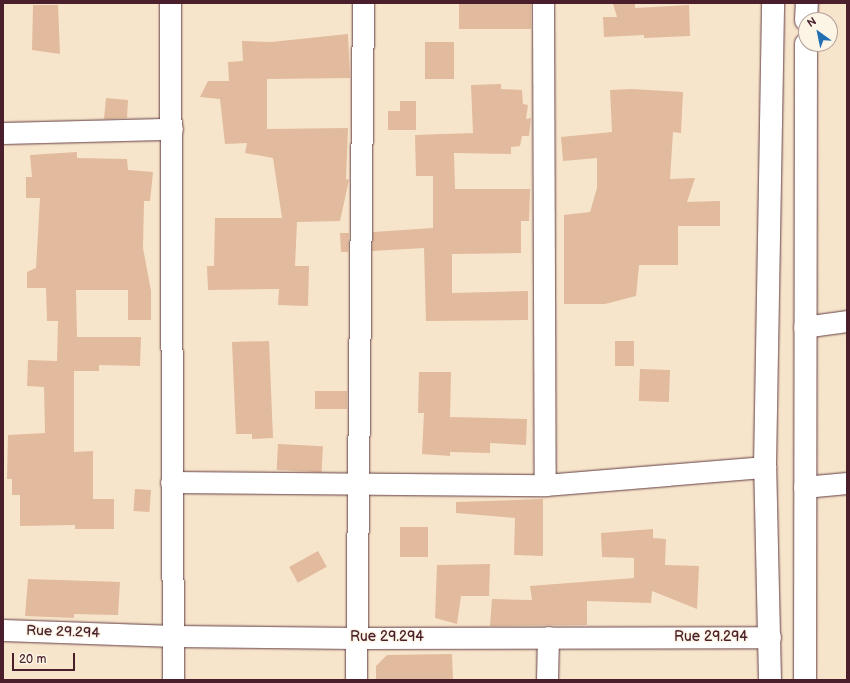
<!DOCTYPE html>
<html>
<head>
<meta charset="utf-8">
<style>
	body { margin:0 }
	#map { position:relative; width:850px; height:683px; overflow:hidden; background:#f7e5cb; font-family:"Balsamiq Sans",sans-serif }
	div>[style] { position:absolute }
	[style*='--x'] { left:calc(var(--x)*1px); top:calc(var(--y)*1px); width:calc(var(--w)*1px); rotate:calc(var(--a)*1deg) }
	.building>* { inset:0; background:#e2ba9d; transform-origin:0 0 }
	.roads { filter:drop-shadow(0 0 1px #643d43) drop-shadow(0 0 1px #643d43) }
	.minor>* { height:21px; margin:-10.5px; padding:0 10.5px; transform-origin:10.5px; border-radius:10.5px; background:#fff }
	.secondary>* { height:22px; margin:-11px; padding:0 11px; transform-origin:11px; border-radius:11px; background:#fff }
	span { translate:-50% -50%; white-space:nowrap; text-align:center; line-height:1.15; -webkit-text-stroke:3px #fcf5e5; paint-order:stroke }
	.street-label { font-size:14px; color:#4a1f2b }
	.frame { position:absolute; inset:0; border:4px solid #4a1f2b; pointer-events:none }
	.north { position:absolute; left:798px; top:12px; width:40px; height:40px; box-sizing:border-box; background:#fcf5e5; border:1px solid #b59f9b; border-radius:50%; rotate:327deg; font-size:11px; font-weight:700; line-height:16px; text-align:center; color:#4a1f2b }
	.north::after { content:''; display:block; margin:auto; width:14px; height:18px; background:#1f6fb2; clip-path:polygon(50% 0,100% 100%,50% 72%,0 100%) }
	.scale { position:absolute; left:12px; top:653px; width:63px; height:18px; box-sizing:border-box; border:2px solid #4a1f2b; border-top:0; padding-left:5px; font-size:12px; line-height:14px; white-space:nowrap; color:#4a1f2b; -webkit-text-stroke:3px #fcf5e5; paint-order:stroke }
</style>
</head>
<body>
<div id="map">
	<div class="building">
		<i style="left:459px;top:3px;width:72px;height:26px"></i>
		<i style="clip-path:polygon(613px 4px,635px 4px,635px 8px,689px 5px,690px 36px,644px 38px,644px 35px,604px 37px,603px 17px,617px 17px)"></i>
		<i style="clip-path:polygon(33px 5px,58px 5px,60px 54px,32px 50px)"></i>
		<i style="clip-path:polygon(348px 34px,350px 78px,267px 79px,267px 129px,348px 128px,346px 179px,349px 180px,340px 221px,297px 222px,295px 266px,309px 266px,308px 306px,278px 305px,279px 289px,208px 290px,207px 266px,214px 266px,215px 218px,282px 218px,273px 158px,245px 153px,247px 143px,225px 144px,220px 99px,200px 97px,208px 81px,229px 81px,228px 62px,243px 61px,242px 41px,271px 42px)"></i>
		<i style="left:425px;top:42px;width:29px;height:37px"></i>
		<i style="clip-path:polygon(501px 84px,501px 89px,522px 90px,523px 104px,528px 105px,526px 119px,531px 118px,529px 136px,522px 136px,520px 146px,511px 147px,511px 154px,454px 153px,455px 189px,530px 189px,529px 221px,521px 221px,521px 253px,452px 254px,452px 293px,528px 291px,528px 320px,426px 321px,424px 248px,372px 251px,373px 232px,433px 228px,433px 176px,416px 176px,415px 135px,473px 133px,471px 85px)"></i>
		<i style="clip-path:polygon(632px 89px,683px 92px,681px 133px,673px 132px,670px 179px,695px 178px,687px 202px,720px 201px,720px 226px,678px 226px,678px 265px,639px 265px,636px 296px,605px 304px,564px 304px,564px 215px,590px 212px,597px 188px,597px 158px,563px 161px,561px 137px,612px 132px,610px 90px)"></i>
		<i style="clip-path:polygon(106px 98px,128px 100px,127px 118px,104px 119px)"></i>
		<i style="clip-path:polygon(400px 101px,416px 101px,416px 130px,388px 130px,388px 111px,400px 111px)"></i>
		<i style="clip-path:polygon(77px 152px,77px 158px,127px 159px,128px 170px,153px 172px,150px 201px,144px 201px,143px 248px,151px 291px,151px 320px,128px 320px,128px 290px,76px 290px,77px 337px,141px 337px,140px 366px,99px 365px,99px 371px,74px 371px,74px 452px,93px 451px,93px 499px,114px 499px,114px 529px,75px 529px,75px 525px,20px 526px,20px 495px,12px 495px,12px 479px,7px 479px,8px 435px,45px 433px,44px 387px,27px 386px,28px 360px,57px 361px,58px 321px,47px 321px,46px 288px,27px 288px,27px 272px,36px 268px,40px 198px,26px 198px,26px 177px,32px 177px,30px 155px)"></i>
		<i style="clip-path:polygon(340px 233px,349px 233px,348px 252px,341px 252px)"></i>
		<i style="clip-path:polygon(269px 341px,273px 438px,252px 439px,252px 434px,236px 434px,232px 342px)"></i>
		<i style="left:615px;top:341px;width:19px;height:25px"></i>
		<i style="left:640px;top:369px;width:30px;height:32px;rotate:2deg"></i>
		<i style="clip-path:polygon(419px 372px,451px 372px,450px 417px,527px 419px,526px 445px,490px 443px,490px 453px,450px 452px,450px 456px,422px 454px,424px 413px,418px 413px)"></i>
		<i style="left:347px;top:391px;width:18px;height:32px;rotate:90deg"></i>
		<i style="left:278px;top:444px;width:45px;height:26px;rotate:3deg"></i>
		<i style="left:135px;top:489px;width:16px;height:22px;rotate:4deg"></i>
		<i style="clip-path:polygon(543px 499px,543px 556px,514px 555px,515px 518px,456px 513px,456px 502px)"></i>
		<i style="left:428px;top:527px;width:30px;height:28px;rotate:90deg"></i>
		<i style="clip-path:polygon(653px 529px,653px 538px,666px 539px,665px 565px,699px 566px,697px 609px,652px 591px,651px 603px,587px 601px,587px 625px,490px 626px,492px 599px,532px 600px,530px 586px,634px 578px,634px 558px,602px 557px,601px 533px)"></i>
		<i style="left:318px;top:551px;width:18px;height:33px;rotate:61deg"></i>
		<i style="clip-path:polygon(490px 564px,489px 596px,461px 596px,457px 624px,435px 618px,437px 565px)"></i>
		<i style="clip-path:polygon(28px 579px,120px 582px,118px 615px,74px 614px,74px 618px,25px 616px)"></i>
		<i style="clip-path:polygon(452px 654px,453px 680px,376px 680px,376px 666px,387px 655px)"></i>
	</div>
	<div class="roads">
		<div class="minor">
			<i style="--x:170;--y:3;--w:677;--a:89.75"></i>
			<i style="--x:543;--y:3;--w:482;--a:89.8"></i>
			<i style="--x:3;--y:133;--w:169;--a:-1.4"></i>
			<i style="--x:804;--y:327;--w:43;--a:-7.9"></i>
			<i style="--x:171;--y:482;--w:374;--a:0.5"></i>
			<i style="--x:545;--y:485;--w:221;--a:-4.7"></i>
			<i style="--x:804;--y:487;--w:43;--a:-5.3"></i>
			<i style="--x:3;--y:630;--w:171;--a:2"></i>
			<i style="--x:174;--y:636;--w:181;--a:0.6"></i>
			<i style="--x:355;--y:638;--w:415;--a:-0.1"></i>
			<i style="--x:356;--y:680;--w:677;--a:-89.41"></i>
			<i style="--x:547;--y:680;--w:43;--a:-88.7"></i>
		</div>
		<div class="secondary">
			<i style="--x:806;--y:20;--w:17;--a:-87"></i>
			<i style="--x:770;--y:680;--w:213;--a:-91.3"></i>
			<i style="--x:765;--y:467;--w:464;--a:-89"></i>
			<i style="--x:805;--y:680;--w:636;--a:-89.91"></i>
		</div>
	</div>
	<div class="street-label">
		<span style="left:63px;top:632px;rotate:2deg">Rue 29.294</span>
		<span style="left:387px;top:637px">Rue 29.294</span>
		<span style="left:711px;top:637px">Rue 29.294</span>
	</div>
	<div class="frame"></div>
	<div class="north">N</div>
	<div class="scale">20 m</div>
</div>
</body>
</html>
